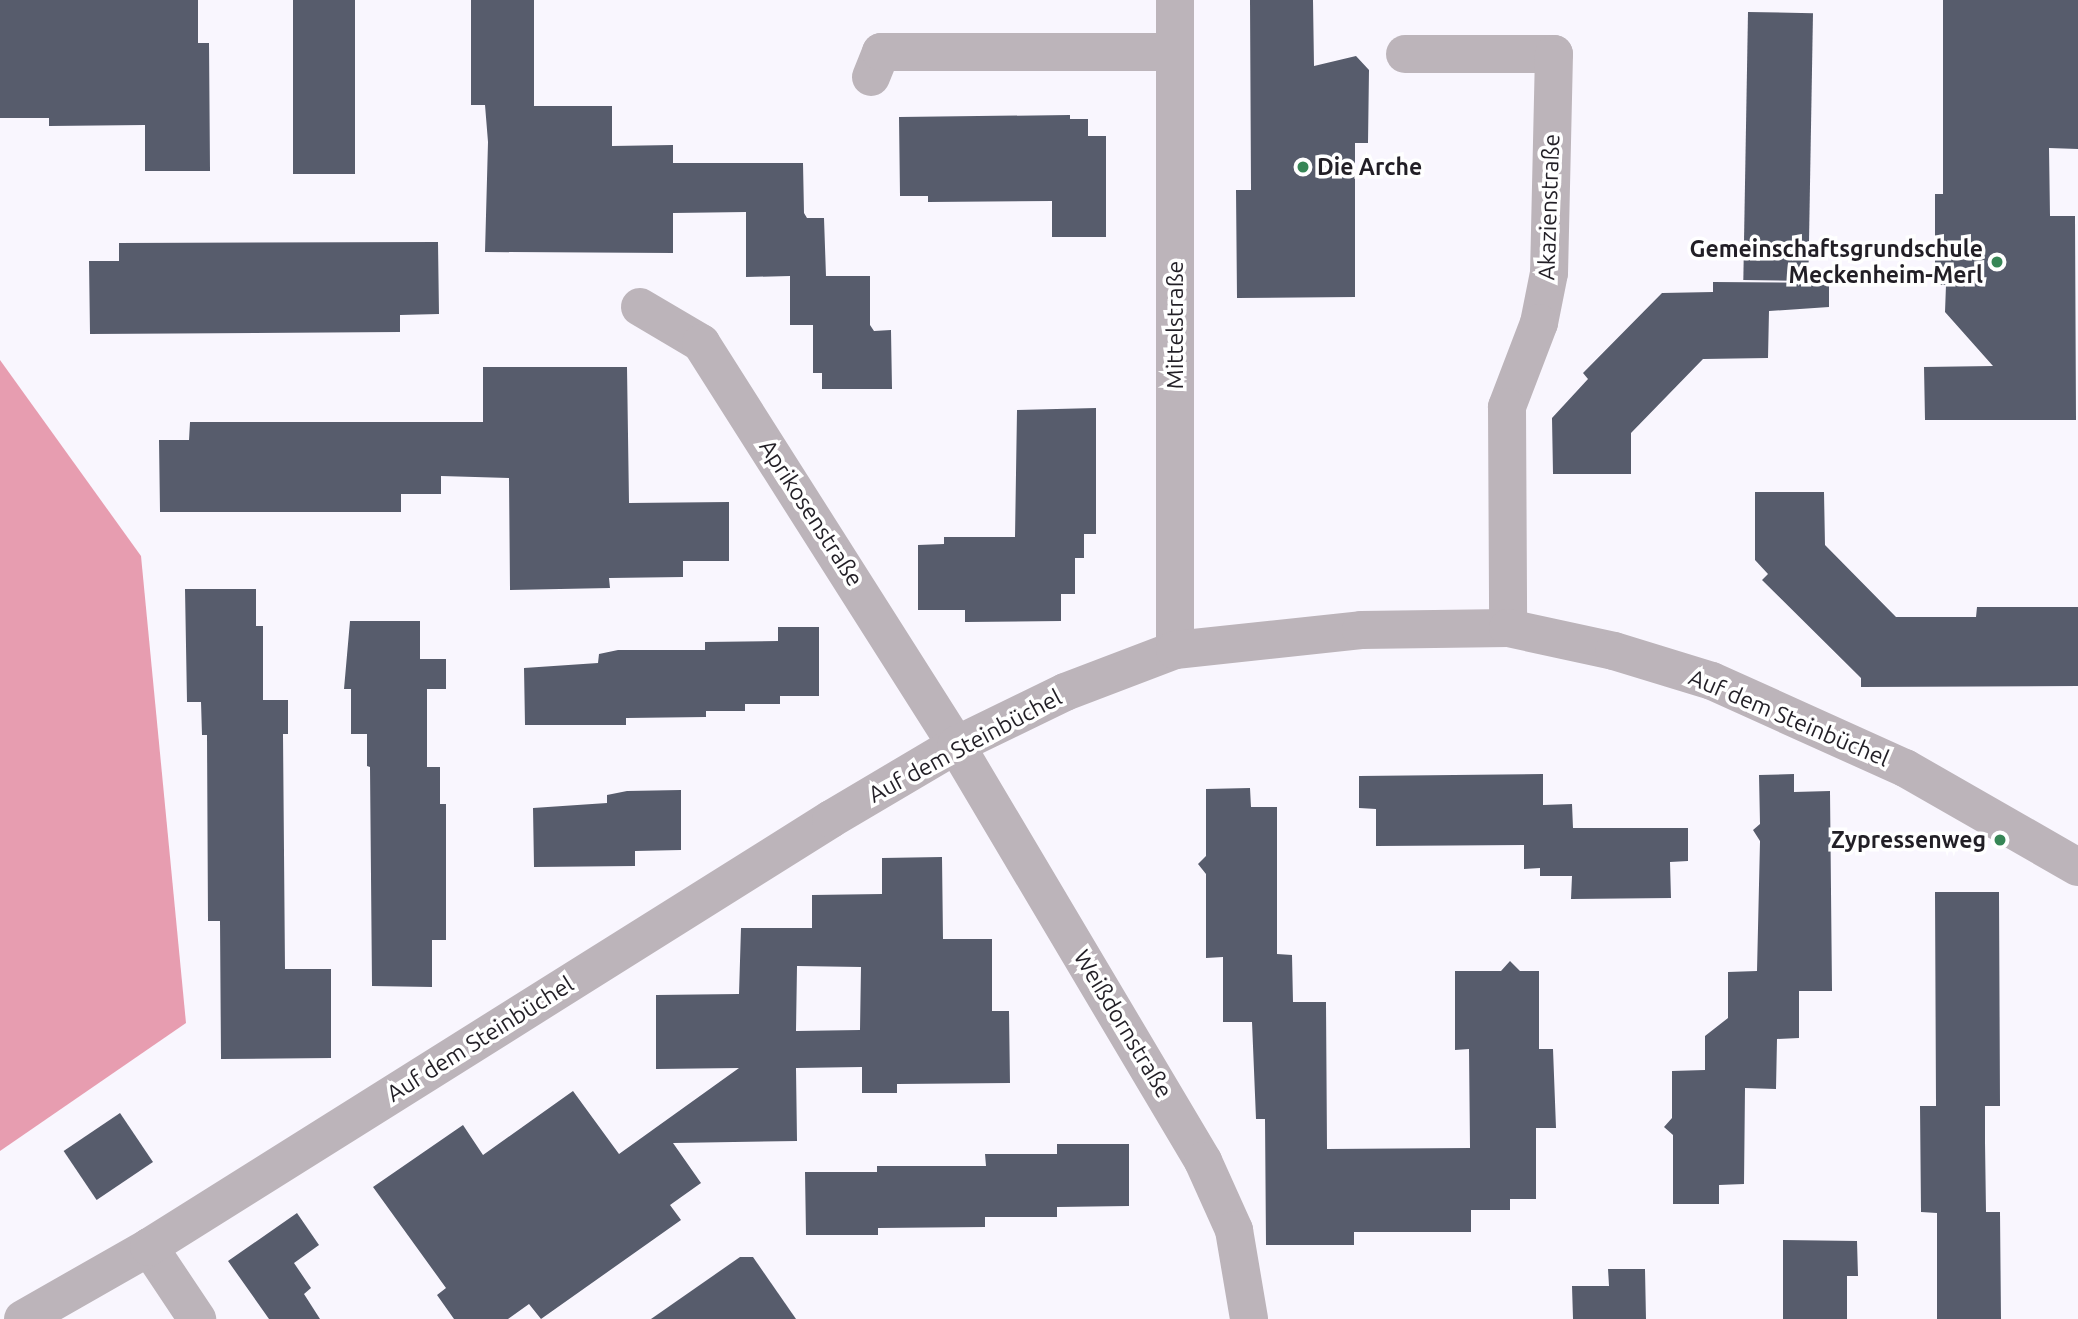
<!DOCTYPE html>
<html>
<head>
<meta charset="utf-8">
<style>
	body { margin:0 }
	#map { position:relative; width:2078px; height:1319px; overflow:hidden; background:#f9f6fe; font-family:Ubuntu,sans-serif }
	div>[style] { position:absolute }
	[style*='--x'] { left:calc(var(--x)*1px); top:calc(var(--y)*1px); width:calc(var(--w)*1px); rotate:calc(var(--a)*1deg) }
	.forest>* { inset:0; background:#e79db0 }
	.building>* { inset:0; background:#575c6c; transform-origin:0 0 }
	.minor>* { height:38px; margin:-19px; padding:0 19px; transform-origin:19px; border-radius:19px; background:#bcb4ba }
	.dots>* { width:19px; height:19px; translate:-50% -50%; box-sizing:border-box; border:4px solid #fff; border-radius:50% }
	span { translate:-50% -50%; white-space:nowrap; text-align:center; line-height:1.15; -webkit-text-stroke:7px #fff; paint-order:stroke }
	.poi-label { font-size:23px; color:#221f26; font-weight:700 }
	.left { translate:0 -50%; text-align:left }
	.right { translate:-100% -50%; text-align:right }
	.street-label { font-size:23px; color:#221f26 }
</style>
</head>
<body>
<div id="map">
	<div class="forest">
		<i style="clip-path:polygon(0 360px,141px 556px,186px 1023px,0 1151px)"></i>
	</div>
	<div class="building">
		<i style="clip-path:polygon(0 0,198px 0,198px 43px,209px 43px,210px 171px,145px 171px,145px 125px,49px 126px,49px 118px,0 118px)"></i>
		<i style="left:293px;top:0;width:62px;height:174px"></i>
		<i style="clip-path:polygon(471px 0,534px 0,534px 106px,612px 106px,612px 146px,673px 145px,673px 163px,803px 163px,804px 213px,807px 218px,824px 218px,826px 276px,870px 276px,870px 325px,874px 331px,891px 330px,892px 389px,822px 389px,822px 373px,813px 373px,813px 325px,790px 325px,790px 276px,746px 277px,746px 212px,673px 213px,673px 253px,485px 252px,488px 142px,485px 105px,471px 105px)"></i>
		<i style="clip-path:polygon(1250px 0,1313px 0,1314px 66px,1356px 56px,1369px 70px,1368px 143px,1355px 143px,1355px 297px,1237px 298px,1236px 190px,1251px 190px)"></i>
		<i style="clip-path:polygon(1943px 0,2078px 0,2078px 149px,2049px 148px,2050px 216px,2075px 216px,2076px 420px,1925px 420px,1924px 367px,1993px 366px,1945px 312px,1946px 285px,1935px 285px,1935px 194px,1943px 194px)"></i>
		<i style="left:1748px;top:12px;width:65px;height:268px;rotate:1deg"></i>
		<i style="clip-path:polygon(1070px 115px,1070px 119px,1088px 119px,1088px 136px,1106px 136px,1106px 237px,1052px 237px,1052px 201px,928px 202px,928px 196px,900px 196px,899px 117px)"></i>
		<i style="clip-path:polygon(438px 242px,439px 314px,400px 315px,400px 332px,90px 334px,89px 261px,119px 261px,119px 243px)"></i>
		<i style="clip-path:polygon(1713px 282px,1829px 283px,1829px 307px,1769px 311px,1768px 358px,1703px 359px,1631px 433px,1631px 474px,1553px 474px,1552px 418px,1588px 379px,1583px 373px,1662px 293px,1713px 292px)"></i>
		<i style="clip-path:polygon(483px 367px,627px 367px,629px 503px,729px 502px,729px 561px,683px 561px,683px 577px,609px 578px,610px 588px,510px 590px,509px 478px,441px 476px,441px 494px,401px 494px,401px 512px,160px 512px,159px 440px,189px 440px,190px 422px,483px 422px)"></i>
		<i style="clip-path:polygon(1096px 408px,1096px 534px,1084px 534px,1084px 558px,1075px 558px,1075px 594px,1061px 594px,1061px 621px,965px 622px,965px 610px,918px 610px,918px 545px,944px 544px,944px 537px,1015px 537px,1017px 410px)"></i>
		<i style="clip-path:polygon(1755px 492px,1824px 492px,1825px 545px,1896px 617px,1976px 617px,1977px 607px,2078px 607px,2078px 686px,1861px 687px,1861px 678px,1762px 580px,1768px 574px,1755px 560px)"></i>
		<i style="clip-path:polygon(185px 589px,256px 589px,256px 626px,263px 626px,263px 700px,288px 700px,288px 734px,283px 734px,285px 969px,331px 969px,331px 1058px,221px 1059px,220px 921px,208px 921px,207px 735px,202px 735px,201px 702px,187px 702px)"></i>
		<i style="clip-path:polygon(350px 621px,420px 621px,420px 659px,446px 659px,446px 689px,427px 689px,427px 767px,440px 767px,440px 804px,446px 804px,446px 940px,432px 940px,432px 987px,372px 986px,370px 767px,367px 766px,367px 734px,351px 734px,351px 689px,344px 689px)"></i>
		<i style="clip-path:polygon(778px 627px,819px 627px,819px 696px,780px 696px,780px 704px,745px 704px,745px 711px,706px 711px,706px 717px,626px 718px,626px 725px,525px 725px,524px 668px,598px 663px,599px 654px,618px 650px,705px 650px,705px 642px,778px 641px)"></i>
		<i style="clip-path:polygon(1543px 774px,1543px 805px,1572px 804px,1573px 828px,1688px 828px,1688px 861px,1670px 862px,1671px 898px,1571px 899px,1572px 876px,1540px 876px,1540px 868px,1524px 869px,1524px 845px,1376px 846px,1376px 809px,1359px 808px,1359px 776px)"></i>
		<i style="clip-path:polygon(1794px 774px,1794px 792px,1830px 791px,1832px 991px,1799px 991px,1799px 1038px,1777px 1039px,1776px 1089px,1745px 1088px,1744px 1184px,1719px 1185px,1719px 1204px,1673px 1204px,1673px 1135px,1664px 1127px,1672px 1118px,1672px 1071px,1705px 1070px,1705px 1036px,1728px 1018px,1728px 972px,1757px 971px,1760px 841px,1753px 830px,1760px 824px,1759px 775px)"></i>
		<i style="clip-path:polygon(1250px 788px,1251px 807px,1277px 807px,1277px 954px,1292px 955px,1293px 1002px,1326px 1002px,1327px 1149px,1470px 1148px,1469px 1049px,1455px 1050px,1455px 971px,1501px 971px,1510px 961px,1520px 971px,1539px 971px,1539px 1049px,1553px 1049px,1556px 1128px,1536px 1128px,1536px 1199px,1510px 1199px,1510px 1210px,1471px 1210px,1471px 1232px,1354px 1232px,1354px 1245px,1266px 1245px,1265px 1119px,1256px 1119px,1252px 1022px,1223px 1022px,1223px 957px,1206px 958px,1206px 874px,1198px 864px,1206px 856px,1206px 789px)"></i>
		<i style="clip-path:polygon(681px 790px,681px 850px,635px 851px,635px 866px,534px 867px,533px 808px,607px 803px,607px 795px,627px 791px)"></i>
		<i style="clip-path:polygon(evenodd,942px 857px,943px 939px,992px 939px,992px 1011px,1009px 1011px,1010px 1083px,897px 1084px,897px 1093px,862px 1093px,862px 1067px,796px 1068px,797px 1141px,673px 1143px,701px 1183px,670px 1205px,681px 1220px,541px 1319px,529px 1304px,508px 1319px,454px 1319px,437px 1295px,446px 1288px,373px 1187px,463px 1125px,483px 1155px,573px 1091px,619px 1154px,739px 1068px,656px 1069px,656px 995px,739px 994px,741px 928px,812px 928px,812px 895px,882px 894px,882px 858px,942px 857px,797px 966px,861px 967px,860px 1030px,796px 1031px,797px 966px)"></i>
		<i style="clip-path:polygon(1935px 892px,1999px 892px,2000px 1106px,1985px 1106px,1985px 1142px,1986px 1212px,2000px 1212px,2001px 1319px,1937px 1319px,1937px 1213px,1921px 1212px,1920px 1106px,1936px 1106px)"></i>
		<i style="left:120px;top:1113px;width:59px;height:68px;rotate:56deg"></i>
		<i style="clip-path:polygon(1057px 1144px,1129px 1144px,1129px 1206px,1057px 1207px,1057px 1217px,985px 1217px,985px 1227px,878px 1228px,878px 1235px,806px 1235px,805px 1172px,877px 1172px,877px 1166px,986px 1166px,985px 1154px,1057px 1154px)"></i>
		<i style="clip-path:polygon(297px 1213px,319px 1245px,294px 1263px,311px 1288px,304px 1294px,320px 1319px,269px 1319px,228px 1261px)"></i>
		<i style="clip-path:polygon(1783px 1240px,1857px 1241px,1858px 1276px,1847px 1276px,1847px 1319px,1783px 1319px)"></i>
		<i style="clip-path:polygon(740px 1257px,753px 1257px,796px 1319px,651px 1319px)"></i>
		<i style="clip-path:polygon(1608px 1269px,1645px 1269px,1646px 1319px,1573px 1319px,1572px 1286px,1609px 1286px)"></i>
	</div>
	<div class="minor">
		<i style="--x:1405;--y:54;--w:149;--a:0"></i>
		<i style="--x:1554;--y:54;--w:219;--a:91.3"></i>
		<i style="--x:1549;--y:273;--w:51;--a:101.3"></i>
		<i style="--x:1539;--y:323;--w:90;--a:110.9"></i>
		<i style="--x:1507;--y:407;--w:221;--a:89.7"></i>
		<i style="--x:871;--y:77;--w:27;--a:-68"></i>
		<i style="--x:881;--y:52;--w:292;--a:0"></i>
		<i style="--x:640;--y:307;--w:71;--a:30.5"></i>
		<i style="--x:701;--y:343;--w:476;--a:57.6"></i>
		<i style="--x:956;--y:745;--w:484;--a:59.3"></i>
		<i style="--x:1203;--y:1161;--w:76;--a:65.8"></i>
		<i style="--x:1234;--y:1230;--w:90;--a:80.4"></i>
		<i style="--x:1175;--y:650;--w:650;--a:-90"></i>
		<i style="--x:149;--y:1247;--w:87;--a:56.3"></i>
		<i style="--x:23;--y:1319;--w:145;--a:-29.7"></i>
		<i style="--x:149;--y:1247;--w:805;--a:-32.11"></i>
		<i style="--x:831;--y:819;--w:145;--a:-30.6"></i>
		<i style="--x:956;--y:745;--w:121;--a:-25.9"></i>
		<i style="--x:1065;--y:692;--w:118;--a:-20.9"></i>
		<i style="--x:1175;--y:650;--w:187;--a:-6.1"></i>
		<i style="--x:1361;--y:630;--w:147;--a:-0.8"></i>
		<i style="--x:1508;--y:628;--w:108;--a:12.2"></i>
		<i style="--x:1614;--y:651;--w:102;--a:17"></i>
		<i style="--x:1712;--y:681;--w:212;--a:24.3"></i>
		<i style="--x:1905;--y:768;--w:199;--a:29.8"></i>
	</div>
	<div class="dots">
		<i style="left:1303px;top:167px;background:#378656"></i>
		<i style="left:1997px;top:262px;background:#378656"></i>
		<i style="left:2000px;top:840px;background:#378656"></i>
	</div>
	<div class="poi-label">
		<span class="left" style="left:1317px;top:167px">Die Arche</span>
		<span class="right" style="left:1983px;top:262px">Gemeinschaftsgrundschule<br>Meckenheim-Merl</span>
		<span class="right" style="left:1986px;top:840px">Zypressenweg</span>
	</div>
	<div class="street-label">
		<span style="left:1549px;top:207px;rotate:-88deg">Akazienstraße</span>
		<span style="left:1175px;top:325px;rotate:-90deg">Mittelstraße</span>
		<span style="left:811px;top:513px;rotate:57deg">Aprikosenstraße</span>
		<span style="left:1789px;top:718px;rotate:23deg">Auf dem Steinbüchel</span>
		<span style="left:965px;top:746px;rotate:-28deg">Auf dem Steinbüchel</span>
		<span style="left:1123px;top:1024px;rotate:59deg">Weißdornstraße</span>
		<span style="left:480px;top:1039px;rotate:-32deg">Auf dem Steinbüchel</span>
	</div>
</div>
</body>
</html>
